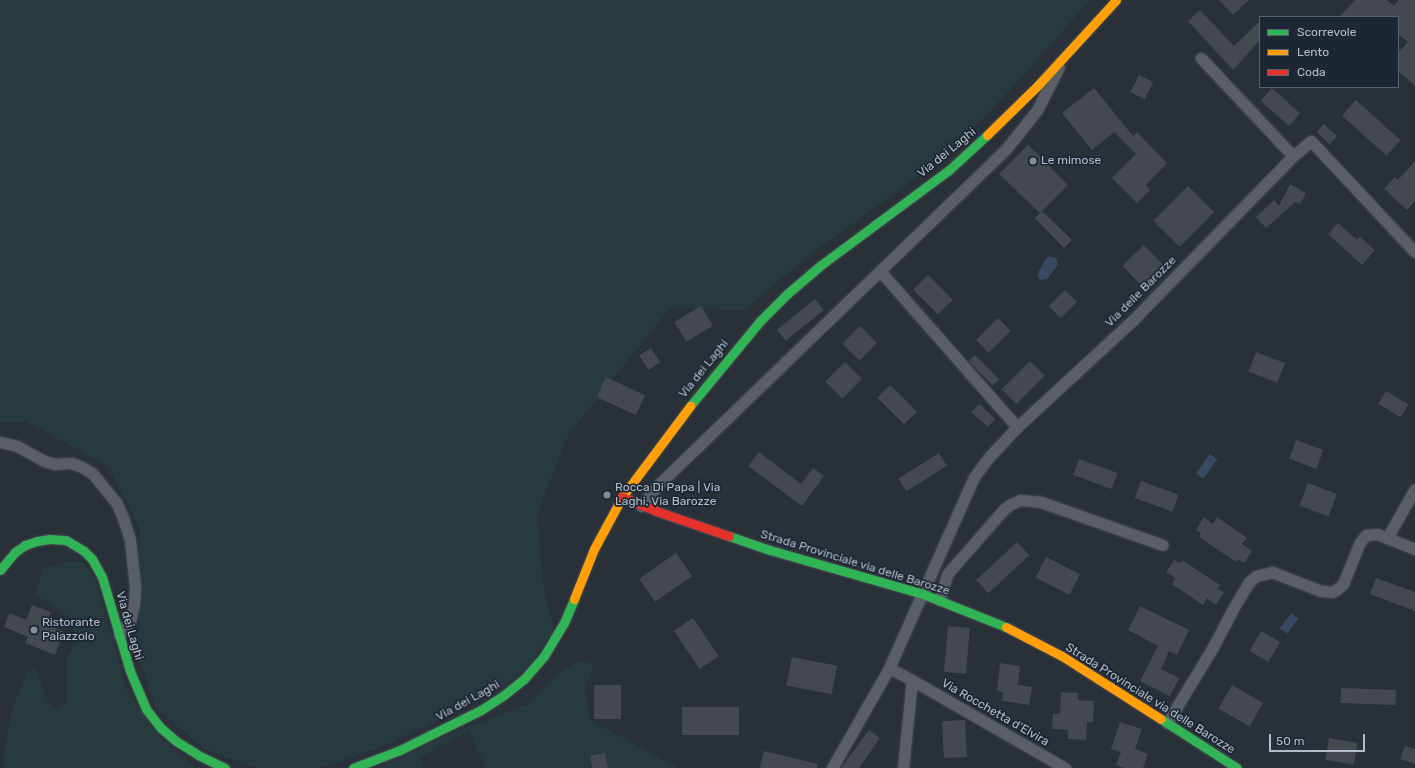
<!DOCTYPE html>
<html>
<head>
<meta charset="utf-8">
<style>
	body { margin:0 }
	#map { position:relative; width:1415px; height:768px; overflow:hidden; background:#2a3038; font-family:Rubik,sans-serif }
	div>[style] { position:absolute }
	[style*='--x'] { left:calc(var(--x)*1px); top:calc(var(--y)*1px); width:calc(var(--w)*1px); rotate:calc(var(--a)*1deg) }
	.green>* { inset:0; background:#273a3e }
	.water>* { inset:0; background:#384963; transform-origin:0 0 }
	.building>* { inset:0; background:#444950; transform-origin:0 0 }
	.roads { filter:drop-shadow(0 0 1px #484c53) drop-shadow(0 0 1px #484c53) }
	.street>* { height:11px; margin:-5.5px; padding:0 5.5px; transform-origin:5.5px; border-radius:5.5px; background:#5a5e66 }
	.fast>* { height:9px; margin:-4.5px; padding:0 4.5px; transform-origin:4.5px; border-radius:4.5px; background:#30b455 }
	.slow>* { height:9px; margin:-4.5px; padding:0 4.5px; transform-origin:4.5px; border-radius:4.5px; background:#ff9f0a }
	.jam>* { height:9px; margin:-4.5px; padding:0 4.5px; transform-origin:4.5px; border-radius:4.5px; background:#e5322d }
	.dots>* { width:11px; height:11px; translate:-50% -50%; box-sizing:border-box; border:2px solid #1d2633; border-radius:50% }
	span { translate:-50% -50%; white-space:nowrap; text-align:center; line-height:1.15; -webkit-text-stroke:3.5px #1d2633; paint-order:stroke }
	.street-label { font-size:12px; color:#b4bcc9 }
	.poi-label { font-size:12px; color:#b4bcc9 }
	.left { translate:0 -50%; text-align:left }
	.legend { position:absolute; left:1259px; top:16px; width:140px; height:72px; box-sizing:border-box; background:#1d2633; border:1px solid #59626f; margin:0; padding:5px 7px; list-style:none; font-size:12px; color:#b4bcc9 }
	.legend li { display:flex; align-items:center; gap:8px; height:20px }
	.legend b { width:20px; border:1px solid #59626f }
	.scale { position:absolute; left:1269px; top:734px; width:96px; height:18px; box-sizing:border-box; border:2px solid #b4bcc9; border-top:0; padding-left:5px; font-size:12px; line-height:14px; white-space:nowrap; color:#b4bcc9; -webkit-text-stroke:3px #1d2633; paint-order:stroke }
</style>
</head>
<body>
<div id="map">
	<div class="green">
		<i style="clip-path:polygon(0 0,1090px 0,1014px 86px,949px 153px,803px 260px,745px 310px,671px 307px,568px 435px,538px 512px,540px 554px,545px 596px,554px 629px,525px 670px,490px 696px,388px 744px,331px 765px,317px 768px,257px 768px,206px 750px,156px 709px,138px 655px,140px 529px,108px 466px,25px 421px,0 423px)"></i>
		<i style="clip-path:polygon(72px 561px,83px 563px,96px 581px,127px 691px,158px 735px,196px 768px,4px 768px,3px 758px,13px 706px,27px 673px,35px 668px,47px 699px,55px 710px,67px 702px,67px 658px,77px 639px,69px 617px,35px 594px,43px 569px)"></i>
		<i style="clip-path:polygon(580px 661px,594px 664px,585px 689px,590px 720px,678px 768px,486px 768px,469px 731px,419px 758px,423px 768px,378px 768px,452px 733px,528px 704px,557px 674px)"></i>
	</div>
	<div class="water">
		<i style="clip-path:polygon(1049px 256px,1056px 258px,1058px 265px,1047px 279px,1040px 280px,1037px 275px,1039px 271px,1045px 260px)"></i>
		<i style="left:1210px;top:454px;width:9px;height:24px;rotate:36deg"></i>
		<i style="left:1291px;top:613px;width:9px;height:19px;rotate:36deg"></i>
	</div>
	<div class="building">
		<i style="clip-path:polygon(1219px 0,1249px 0,1233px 15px)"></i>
		<i style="clip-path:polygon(1355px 0,1387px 0,1394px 6px,1399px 0,1415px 0,1415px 86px,1398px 71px,1398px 53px,1408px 42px,1398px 34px,1398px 17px,1339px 17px)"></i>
		<i style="clip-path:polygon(1200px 10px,1234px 46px,1260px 21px,1260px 40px,1233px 70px,1188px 21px)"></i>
		<i style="left:1139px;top:75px;width:16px;height:19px;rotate:27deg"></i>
		<i style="clip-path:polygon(1094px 88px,1133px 136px,1137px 132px,1167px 163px,1146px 185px,1150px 190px,1137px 203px,1112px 178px,1136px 154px,1114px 132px,1092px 150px,1062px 113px)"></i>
		<i style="left:1272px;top:88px;width:38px;height:17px;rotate:42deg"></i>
		<i style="left:1356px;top:100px;width:60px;height:21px;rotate:42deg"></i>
		<i style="left:1324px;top:124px;width:18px;height:11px;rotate:43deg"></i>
		<i style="clip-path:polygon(1028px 145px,1068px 185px,1042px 211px,1072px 240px,1064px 248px,1035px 218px,1040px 213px,999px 174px)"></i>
		<i style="clip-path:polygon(1415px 161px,1415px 201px,1407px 210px,1384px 189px,1395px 177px,1398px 180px)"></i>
		<i style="clip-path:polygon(1290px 184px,1306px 193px,1300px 204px,1295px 202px,1266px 228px,1256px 217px,1274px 200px,1279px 206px)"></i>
		<i style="left:1188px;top:186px;width:37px;height:49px;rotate:45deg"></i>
		<i style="clip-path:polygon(1338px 223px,1357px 240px,1360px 237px,1375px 250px,1362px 265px,1328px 234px)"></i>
		<i style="left:1144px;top:245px;width:28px;height:30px;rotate:46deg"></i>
		<i style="left:928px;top:275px;width:35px;height:21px;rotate:45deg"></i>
		<i style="left:1065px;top:290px;width:17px;height:23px;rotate:45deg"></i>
		<i style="left:815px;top:299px;width:14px;height:49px;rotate:51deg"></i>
		<i style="left:701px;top:306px;width:23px;height:31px;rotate:59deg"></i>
		<i style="left:998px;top:318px;width:18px;height:31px;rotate:45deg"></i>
		<i style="left:860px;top:326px;width:24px;height:25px;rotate:45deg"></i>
		<i style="left:651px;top:348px;width:17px;height:14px;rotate:57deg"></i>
		<i style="left:1256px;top:352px;width:31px;height:21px;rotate:21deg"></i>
		<i style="left:975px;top:355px;width:34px;height:9px;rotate:45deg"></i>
		<i style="left:1030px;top:361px;width:21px;height:40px;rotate:45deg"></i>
		<i style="left:845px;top:362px;width:24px;height:28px;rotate:45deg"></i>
		<i style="left:606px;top:377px;width:43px;height:22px;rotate:25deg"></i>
		<i style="left:890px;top:385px;width:38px;height:18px;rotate:45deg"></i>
		<i style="left:1386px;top:391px;width:26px;height:15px;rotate:31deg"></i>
		<i style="left:979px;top:404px;width:22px;height:11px;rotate:43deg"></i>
		<i style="left:1296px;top:440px;width:29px;height:20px;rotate:20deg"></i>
		<i style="clip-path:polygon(759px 452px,801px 484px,813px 468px,824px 476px,802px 506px,748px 466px)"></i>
		<i style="left:939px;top:453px;width:15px;height:48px;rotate:58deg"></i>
		<i style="left:1079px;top:459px;width:41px;height:17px;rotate:20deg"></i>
		<i style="left:1141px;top:481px;width:40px;height:18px;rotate:20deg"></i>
		<i style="left:1308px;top:483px;width:31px;height:24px;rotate:21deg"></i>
		<i style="clip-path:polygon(1204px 517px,1213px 524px,1217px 517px,1247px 538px,1242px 544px,1252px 551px,1244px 563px,1238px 559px,1236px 562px,1199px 537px,1201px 533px,1196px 530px)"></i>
		<i style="left:1017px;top:542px;width:18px;height:56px;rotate:47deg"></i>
		<i style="left:676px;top:553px;width:28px;height:45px;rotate:55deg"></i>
		<i style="left:1046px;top:557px;width:38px;height:23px;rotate:27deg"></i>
		<i style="clip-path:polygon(1174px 560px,1180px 563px,1182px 560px,1220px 585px,1218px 589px,1224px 592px,1216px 605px,1207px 598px,1203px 605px,1172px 584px,1176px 578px,1166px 572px)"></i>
		<i style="clip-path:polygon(1376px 578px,1415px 592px,1415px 611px,1370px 594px)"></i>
		<i style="clip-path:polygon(32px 605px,51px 612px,46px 624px,64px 632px,55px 655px,25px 643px,28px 637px,4px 627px,9px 613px,26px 620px)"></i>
		<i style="clip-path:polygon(1140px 606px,1189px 630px,1177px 655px,1169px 651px,1161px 669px,1179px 678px,1170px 696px,1140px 681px,1158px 646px,1128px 630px)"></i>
		<i style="left:693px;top:618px;width:46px;height:23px;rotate:56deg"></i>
		<i style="left:948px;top:626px;width:22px;height:46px;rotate:5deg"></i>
		<i style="left:1261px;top:631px;width:22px;height:23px;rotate:30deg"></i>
		<i style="left:792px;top:657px;width:46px;height:29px;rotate:11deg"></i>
		<i style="clip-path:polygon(1000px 663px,1020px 666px,1018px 685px,1032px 687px,1029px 705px,1002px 701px,1003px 692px,997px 691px)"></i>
		<i style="left:594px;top:685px;width:27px;height:34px"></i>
		<i style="left:1232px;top:685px;width:36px;height:27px;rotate:30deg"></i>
		<i style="left:1341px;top:688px;width:55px;height:15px;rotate:2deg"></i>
		<i style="clip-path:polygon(1061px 692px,1078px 693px,1078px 700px,1094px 701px,1093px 722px,1087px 722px,1086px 740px,1068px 739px,1068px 730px,1052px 729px,1053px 714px,1060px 714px)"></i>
		<i style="left:682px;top:707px;width:57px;height:28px"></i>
		<i style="left:965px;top:720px;width:37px;height:23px;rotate:87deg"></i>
		<i style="clip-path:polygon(1120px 722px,1142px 729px,1135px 749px,1148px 754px,1143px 768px,1124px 768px,1116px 765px,1121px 752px,1111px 749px)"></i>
		<i style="clip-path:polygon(869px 730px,880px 738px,859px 768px,841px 768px)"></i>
		<i style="left:1329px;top:738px;width:29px;height:22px;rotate:10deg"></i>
		<i style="clip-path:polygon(1405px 746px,1415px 749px,1415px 764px,1400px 759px)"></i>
		<i style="clip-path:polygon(764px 751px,818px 764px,817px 768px,760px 768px)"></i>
		<i style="clip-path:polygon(605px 753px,608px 768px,592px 768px,590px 756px)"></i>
	</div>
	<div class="roads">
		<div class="street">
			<i style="--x:1201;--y:58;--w:134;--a:46.8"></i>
			<i style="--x:880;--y:271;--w:208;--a:48.7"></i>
			<i style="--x:0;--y:442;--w:17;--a:13"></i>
			<i style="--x:17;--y:446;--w:31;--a:29"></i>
			<i style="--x:44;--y:461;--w:11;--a:15"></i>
			<i style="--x:55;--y:464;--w:16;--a:-4"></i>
			<i style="--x:71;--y:463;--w:12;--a:20"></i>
			<i style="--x:82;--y:467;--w:13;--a:32"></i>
			<i style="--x:93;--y:474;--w:36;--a:51"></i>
			<i style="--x:116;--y:502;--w:17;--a:66"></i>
			<i style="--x:123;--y:518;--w:23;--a:72"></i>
			<i style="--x:130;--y:540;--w:47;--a:83.9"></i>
			<i style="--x:135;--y:587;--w:17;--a:93"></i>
			<i style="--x:134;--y:604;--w:17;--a:103"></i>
			<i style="--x:130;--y:621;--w:18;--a:128"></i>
			<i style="--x:641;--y:506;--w:26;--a:-51"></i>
			<i style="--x:657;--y:486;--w:485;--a:-44"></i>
			<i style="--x:1006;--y:149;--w:50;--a:-51.5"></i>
			<i style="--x:1037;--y:110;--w:48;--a:-62.9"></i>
			<i style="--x:1387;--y:538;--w:56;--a:-60.3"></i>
			<i style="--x:939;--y:600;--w:28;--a:-72"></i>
			<i style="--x:948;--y:573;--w:85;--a:-48.8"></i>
			<i style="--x:1004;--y:509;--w:9;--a:-36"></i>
			<i style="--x:1011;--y:504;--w:10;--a:-24"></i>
			<i style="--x:1020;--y:500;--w:21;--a:5"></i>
			<i style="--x:1041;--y:502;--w:129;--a:19.4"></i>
			<i style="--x:912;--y:680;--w:177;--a:29.9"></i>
			<i style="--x:1167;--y:723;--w:89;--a:-58.8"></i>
			<i style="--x:1213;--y:647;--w:45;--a:-62.3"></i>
			<i style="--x:1234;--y:607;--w:29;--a:-59"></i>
			<i style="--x:1249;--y:582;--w:9;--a:-41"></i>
			<i style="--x:1256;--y:576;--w:16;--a:-14"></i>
			<i style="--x:1272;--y:572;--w:53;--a:21.2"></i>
			<i style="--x:1321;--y:591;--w:11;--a:5"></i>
			<i style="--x:1332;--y:592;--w:4;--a:-27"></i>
			<i style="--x:1336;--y:590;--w:9;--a:-41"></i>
			<i style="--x:1343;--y:584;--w:45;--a:-68"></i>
			<i style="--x:1360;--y:542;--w:9;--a:-49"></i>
			<i style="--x:1366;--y:535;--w:11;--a:-5"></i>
			<i style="--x:1377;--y:534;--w:41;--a:21.5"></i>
			<i style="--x:832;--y:768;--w:115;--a:-60.3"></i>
			<i style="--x:903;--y:768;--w:88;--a:-84.2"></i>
			<i style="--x:912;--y:680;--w:26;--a:-152"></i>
			<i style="--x:889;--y:668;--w:209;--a:-66"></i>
			<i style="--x:974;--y:477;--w:25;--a:-53"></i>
			<i style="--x:989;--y:457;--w:41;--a:-47"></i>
			<i style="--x:1017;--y:427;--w:158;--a:-42.7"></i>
			<i style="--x:1133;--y:320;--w:229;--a:-45.7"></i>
			<i style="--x:1293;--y:156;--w:23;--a:-40"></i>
			<i style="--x:1311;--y:141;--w:152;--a:46.9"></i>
		</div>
		<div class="fast">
			<i style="--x:690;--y:406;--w:110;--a:-50.5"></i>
			<i style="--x:760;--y:321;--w:38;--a:-45"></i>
			<i style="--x:787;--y:294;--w:45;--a:-40.5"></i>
			<i style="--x:821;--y:265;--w:159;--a:-36.6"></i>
			<i style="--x:949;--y:170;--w:52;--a:-42.6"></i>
			<i style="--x:729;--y:536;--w:43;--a:18.9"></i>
			<i style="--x:770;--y:550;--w:159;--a:16"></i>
			<i style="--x:923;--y:594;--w:89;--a:21.7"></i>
			<i style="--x:0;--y:570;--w:23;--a:-50"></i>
			<i style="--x:15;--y:552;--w:12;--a:-35"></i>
			<i style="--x:25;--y:545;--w:13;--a:-18"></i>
			<i style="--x:37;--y:541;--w:13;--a:-9"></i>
			<i style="--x:50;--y:539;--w:16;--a:4"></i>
			<i style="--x:66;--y:540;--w:21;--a:31"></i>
			<i style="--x:84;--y:551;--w:11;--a:45"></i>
			<i style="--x:92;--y:559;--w:21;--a:61"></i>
			<i style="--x:102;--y:577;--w:98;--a:73.4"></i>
			<i style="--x:130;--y:671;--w:41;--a:67.2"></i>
			<i style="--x:146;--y:709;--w:24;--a:52"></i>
			<i style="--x:161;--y:728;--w:20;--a:41"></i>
			<i style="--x:176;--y:741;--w:26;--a:32"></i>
			<i style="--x:198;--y:755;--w:30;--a:26"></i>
			<i style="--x:1161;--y:719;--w:90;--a:32.8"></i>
			<i style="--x:353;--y:768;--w:50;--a:-21"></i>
			<i style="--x:400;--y:750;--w:90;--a:-26.3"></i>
			<i style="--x:481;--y:710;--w:27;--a:-33"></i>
			<i style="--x:504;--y:695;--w:26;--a:-39"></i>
			<i style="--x:524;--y:679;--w:30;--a:-49"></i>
			<i style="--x:544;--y:656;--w:39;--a:-59"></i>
			<i style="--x:564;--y:623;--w:26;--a:-67"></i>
		</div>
		<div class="slow">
			<i style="--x:987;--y:135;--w:73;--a:-44.4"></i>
			<i style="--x:1039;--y:84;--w:114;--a:-47.5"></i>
			<i style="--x:574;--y:599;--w:54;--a:-68.2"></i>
			<i style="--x:594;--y:549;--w:59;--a:-61.7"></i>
			<i style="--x:622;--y:497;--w:114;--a:-53.2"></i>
			<i style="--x:1006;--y:627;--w:63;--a:27.4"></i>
			<i style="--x:1062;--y:656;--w:117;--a:32.5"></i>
		</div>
		<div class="jam">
			<i style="--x:622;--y:497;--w:37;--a:22"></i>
			<i style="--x:656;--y:511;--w:77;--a:18.9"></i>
		</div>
	</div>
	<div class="dots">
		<i style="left:1033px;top:161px;background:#848b96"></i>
		<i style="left:607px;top:495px;background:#848b96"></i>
		<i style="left:34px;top:630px;background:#848b96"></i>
	</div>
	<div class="street-label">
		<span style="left:947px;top:153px;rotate:-39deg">Via dei Laghi</span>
		<span style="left:1141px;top:292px;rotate:-45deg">Via delle Barozze</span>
		<span style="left:704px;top:369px;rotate:-51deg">Via dei Laghi</span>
		<span style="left:855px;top:563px;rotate:17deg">Strada Provinciale via delle Barozze</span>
		<span style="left:129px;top:626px;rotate:74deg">Via dei Laghi</span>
		<span style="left:1150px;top:699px;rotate:32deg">Strada Provinciale via delle Barozze</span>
		<span style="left:468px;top:701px;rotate:-29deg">Via dei Laghi</span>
		<span style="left:995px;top:713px;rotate:30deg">Via Rocchetta d'Elvira</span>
	</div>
	<div class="poi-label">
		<span class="left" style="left:1041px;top:161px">Le mimose</span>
		<span class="left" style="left:615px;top:495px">Rocca Di Papa | Via<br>Laghi, Via Barozze</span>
		<span class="left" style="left:42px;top:630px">Ristorante<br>Palazzolo</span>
	</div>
	<ul class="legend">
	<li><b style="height:5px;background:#30b455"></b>Scorrevole</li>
	<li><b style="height:5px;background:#ff9f0a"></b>Lento</li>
	<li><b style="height:5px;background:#e5322d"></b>Coda</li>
	</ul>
	<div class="scale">50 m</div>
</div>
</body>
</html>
